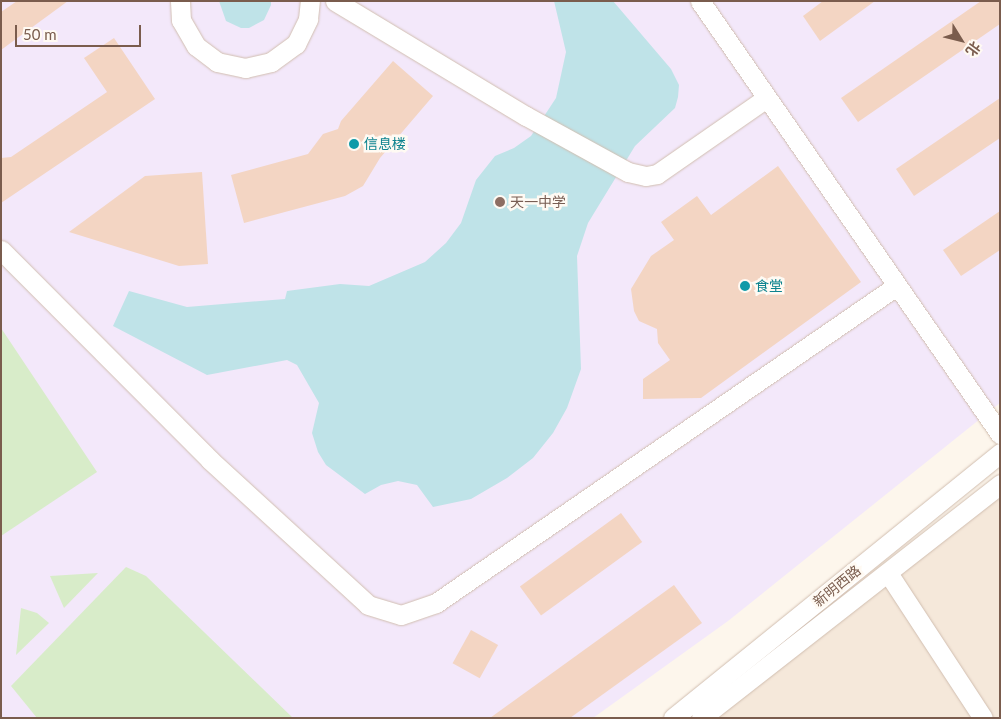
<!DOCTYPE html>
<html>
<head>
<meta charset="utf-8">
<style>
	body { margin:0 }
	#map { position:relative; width:1001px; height:719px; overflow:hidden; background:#fdf6ec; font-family:Lato,"Noto Sans SC",sans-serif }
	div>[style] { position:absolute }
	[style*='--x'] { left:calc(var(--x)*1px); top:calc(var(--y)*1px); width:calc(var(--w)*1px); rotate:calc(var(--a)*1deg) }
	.residential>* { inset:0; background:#f5e8da }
	.education>* { inset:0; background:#f3e8fa }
	.green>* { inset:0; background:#d8ecc9 }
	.water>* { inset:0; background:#bfe3e8 }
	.building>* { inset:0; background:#f3d5c3; transform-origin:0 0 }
	.roads { filter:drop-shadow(0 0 1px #d1beb0) drop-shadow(0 0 1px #d1beb0) }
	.minor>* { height:19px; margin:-9.5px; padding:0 9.5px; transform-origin:9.5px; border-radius:9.5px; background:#fff }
	.dots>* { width:14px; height:14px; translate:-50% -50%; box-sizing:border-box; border:2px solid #fffaf3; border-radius:50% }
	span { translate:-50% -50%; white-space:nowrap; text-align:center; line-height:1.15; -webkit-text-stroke:5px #fffaf3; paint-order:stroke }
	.culture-label { font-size:14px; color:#0d838f }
	.left { translate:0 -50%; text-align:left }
	.education-label { font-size:14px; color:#785e54 }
	.street-label { font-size:14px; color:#7a5c4d }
	.frame { position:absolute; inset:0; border:2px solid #7a5c4d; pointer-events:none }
	.north { position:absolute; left:936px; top:15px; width:50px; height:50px; -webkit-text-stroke:4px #fffaf3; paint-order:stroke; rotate:126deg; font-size:14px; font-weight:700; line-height:20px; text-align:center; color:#7a5c4d }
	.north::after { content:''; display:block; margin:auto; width:18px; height:22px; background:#7a5c4d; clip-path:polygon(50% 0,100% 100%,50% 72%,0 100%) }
	.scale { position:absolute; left:15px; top:25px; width:126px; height:22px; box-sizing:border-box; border:2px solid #7a5c4d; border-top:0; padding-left:6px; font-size:15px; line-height:18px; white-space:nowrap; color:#7a5c4d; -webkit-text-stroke:4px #fffaf3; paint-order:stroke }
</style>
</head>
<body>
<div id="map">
	<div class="residential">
		<i style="clip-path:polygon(1000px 489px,1000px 718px,702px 718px)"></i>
	</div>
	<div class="education">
		<i style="clip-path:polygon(1px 1px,1000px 1px,1000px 403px,728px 621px,593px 718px,1px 718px)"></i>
	</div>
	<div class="green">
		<i style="clip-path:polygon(1px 328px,97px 472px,1px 536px)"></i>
		<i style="clip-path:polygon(126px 567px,146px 576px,293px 718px,37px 718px,11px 686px)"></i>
		<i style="clip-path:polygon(98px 573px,64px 608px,50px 576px)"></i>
		<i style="clip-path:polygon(21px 608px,37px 613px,49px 623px,16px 655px)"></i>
	</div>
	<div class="water">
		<i style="clip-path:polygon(219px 1px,271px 1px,271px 5px,264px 20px,249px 28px,241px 28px,226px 21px)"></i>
		<i style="clip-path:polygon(554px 1px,613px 1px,671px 69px,679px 85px,678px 97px,675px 108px,635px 146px,588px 223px,577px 256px,581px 369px,567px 408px,553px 433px,533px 458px,507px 478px,471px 499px,433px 507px,417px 485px,398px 481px,381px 485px,365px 494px,326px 465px,318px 452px,312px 433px,319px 403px,297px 365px,287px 360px,207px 375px,113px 326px,129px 291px,187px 307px,285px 299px,287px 291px,340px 284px,369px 286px,425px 262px,446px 243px,461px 223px,476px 180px,495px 156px,514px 148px,531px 136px,556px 98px,566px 52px)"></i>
	</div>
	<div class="building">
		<i style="clip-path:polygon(17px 1px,68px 1px,1px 50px,1px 12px)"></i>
		<i style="clip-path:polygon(823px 1px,875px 1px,820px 41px,803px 16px)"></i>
		<i style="clip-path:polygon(981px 1px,1000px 1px,1000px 24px,858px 122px,841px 98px)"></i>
		<i style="clip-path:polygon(114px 38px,155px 99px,1px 203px,1px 158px,11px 157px,107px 92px,84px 58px)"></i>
		<i style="clip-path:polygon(393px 61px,433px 96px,380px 158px,363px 186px,345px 196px,244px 223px,231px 175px,308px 154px,323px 134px,338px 129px,341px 121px)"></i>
		<i style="clip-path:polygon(1000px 98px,1000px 138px,914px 196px,896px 169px)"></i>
		<i style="clip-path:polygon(778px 166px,861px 282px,701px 398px,643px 399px,643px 379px,670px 360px,658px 343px,657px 329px,639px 321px,634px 311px,631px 289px,651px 256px,674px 240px,661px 222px,697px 196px,711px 215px)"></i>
		<i style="clip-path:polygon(202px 172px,208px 264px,179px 266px,69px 232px,145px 176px)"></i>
		<i style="clip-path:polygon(1000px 211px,1000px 250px,961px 276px,943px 250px)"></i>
		<i style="left:621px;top:513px;width:36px;height:125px;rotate:54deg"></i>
		<i style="clip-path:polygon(674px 585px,702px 623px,570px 718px,490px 718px)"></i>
		<i style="left:471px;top:630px;width:31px;height:38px;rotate:29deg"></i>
	</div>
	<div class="roads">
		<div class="minor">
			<i style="--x:180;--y:1;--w:19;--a:87"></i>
			<i style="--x:181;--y:20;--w:30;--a:60"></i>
			<i style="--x:196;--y:46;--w:26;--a:37"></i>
			<i style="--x:217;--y:62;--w:29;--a:12"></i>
			<i style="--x:245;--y:68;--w:27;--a:-13"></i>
			<i style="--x:271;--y:62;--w:31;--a:-36"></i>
			<i style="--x:296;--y:44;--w:28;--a:-64"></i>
			<i style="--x:308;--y:19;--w:18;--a:-84"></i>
			<i style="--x:335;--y:1;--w:223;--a:31.1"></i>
			<i style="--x:526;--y:116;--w:116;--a:28.8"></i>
			<i style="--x:628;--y:172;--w:18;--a:13"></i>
			<i style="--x:646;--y:176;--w:11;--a:-10"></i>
			<i style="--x:657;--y:174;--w:131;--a:-34.8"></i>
			<i style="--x:700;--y:1;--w:527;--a:55.28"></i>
			<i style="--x:1;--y:250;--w:296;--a:45.1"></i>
			<i style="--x:210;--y:460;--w:214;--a:42.5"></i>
			<i style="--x:368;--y:605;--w:34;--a:17"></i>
			<i style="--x:401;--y:615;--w:37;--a:-19"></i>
			<i style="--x:436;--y:603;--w:557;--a:-34.55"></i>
			<i style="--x:888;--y:573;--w:173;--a:56.8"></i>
			<i style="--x:673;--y:718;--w:421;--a:-39"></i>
			<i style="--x:701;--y:718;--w:380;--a:-38"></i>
		</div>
	</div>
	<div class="dots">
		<i style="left:354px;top:144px;background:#0f9aa8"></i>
		<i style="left:500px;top:202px;background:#8d6e63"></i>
		<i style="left:745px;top:286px;background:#0f9aa8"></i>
	</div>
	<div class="culture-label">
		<span class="left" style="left:364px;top:144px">信息楼</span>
		<span class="left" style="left:755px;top:286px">食堂</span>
	</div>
	<div class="education-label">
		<span class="left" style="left:510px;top:202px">天一中学</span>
	</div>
	<div class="street-label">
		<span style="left:837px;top:586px;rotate:-39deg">新明西路</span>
	</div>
	<div class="frame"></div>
	<div class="north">北</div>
	<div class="scale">50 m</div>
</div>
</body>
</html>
